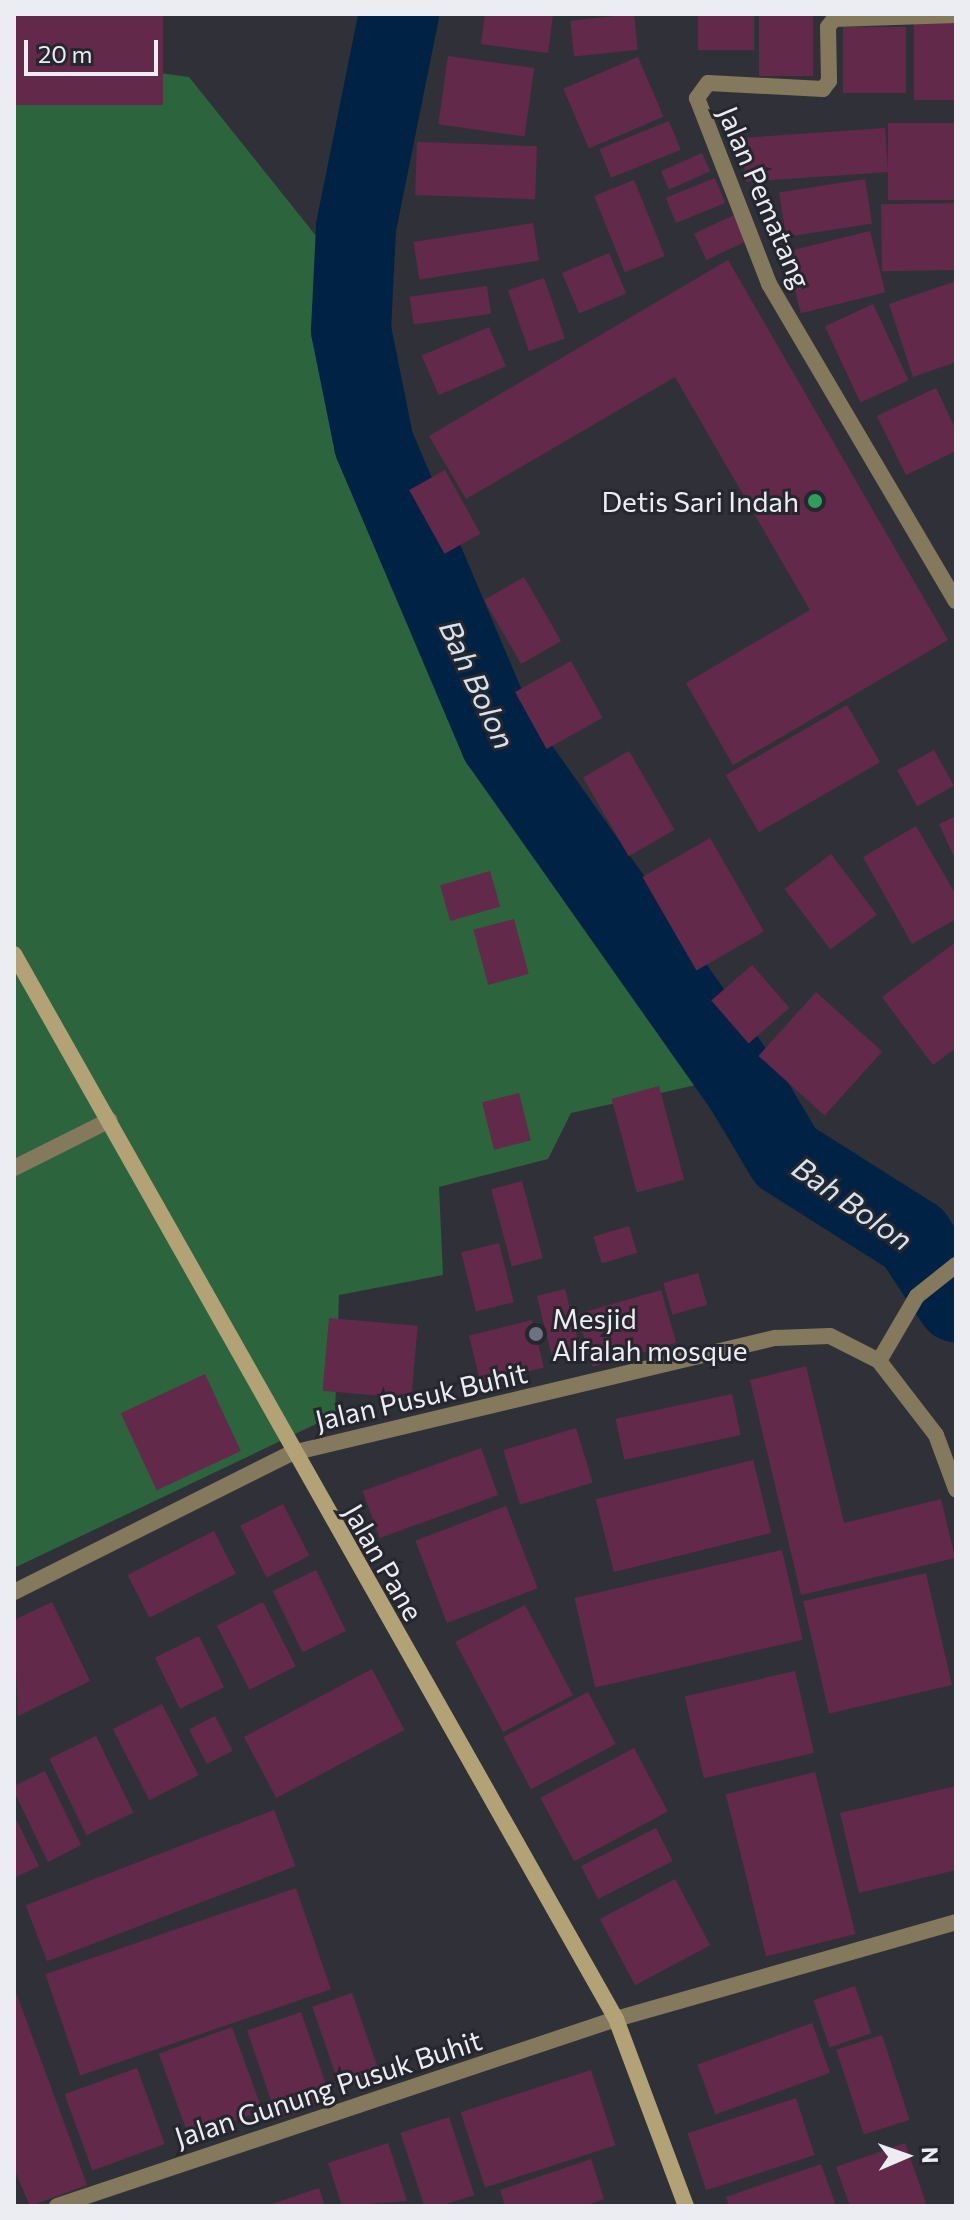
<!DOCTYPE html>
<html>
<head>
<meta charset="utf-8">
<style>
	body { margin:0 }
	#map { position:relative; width:970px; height:2220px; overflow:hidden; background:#303138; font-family:Commissioner,sans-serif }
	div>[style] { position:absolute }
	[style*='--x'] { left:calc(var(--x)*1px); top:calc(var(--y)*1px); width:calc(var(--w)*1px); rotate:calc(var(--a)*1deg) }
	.green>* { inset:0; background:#2c643d }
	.river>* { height:80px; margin:-40px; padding:0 40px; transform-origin:40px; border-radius:40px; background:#002245 }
	.building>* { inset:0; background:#63294a; transform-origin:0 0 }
	.lane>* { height:16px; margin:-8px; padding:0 8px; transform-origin:8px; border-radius:8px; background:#84795d }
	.street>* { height:16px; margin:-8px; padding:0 8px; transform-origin:8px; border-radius:8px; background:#84795d }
	.secondary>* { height:16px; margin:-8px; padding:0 8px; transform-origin:8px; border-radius:8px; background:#b2a275 }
	.dots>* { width:22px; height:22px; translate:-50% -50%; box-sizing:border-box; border:4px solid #26272e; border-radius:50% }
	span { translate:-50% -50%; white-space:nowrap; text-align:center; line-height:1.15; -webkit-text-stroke:6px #26272e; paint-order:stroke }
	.street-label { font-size:28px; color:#ecedf2 }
	.poi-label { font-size:28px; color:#ecedf2 }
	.right { translate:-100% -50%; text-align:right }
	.left { translate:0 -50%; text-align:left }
	.water-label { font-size:30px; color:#d5e2f1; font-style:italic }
	.frame { position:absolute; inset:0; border:16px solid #ecedf2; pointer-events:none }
	.north { position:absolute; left:866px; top:2116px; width:80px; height:80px; -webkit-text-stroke:6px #26272e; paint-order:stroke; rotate:88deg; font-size:22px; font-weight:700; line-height:32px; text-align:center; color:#ecedf2 }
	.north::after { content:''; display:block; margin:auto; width:28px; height:36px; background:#ecedf2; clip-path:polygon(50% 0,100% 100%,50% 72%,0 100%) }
	.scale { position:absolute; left:24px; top:40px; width:134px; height:36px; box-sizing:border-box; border:4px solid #ecedf2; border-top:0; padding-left:10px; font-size:24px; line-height:28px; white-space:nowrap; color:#ecedf2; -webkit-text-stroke:6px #26272e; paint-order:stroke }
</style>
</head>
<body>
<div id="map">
	<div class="green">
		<i style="clip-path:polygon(14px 53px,189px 77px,328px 251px,356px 463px,470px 728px,705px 1083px,571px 1113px,548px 1159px,439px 1187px,443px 1275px,339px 1295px,335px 1415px,14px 1568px)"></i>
	</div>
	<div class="river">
		<i style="--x:399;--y:14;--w:218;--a:101.4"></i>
		<i style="--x:356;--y:228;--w:102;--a:92.8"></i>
		<i style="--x:351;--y:330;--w:116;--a:78.6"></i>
		<i style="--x:374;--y:444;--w:323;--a:67"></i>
		<i style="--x:500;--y:741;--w:427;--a:54.8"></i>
		<i style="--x:746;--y:1090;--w:78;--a:59.2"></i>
		<i style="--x:786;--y:1157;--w:151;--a:32.3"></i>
		<i style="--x:914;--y:1238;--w:77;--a:56.7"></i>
	</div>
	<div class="building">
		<i style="left:14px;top:14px;width:149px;height:91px"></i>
		<i style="clip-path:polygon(485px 14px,553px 14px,548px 53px,481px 44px)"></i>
		<i style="left:634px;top:14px;width:36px;height:64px;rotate:84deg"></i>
		<i style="left:698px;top:14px;width:56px;height:36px"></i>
		<i style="left:759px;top:14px;width:54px;height:62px"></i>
		<i style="left:914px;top:22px;width:42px;height:78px"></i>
		<i style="left:843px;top:27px;width:63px;height:66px"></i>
		<i style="left:448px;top:56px;width:87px;height:69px;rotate:8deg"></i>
		<i style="left:638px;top:57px;width:65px;height:81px;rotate:67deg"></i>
		<i style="left:669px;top:121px;width:31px;height:75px;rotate:68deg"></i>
		<i style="left:888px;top:123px;width:68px;height:77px"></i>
		<i style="left:885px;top:128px;width:44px;height:143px;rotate:86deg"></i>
		<i style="left:417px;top:142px;width:120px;height:53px;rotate:2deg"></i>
		<i style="left:702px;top:153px;width:20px;height:45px;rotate:66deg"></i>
		<i style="left:715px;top:178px;width:27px;height:53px;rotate:68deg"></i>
		<i style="left:865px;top:179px;width:45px;height:87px;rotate:81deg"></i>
		<i style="left:634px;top:180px;width:82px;height:43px;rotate:68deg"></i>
		<i style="left:955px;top:203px;width:67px;height:74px;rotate:89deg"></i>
		<i style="left:734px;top:215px;width:29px;height:44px;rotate:65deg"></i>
		<i style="left:533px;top:223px;width:38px;height:121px;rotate:81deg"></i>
		<i style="left:870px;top:231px;width:63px;height:87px;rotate:76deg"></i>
		<i style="left:609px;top:253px;width:44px;height:51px;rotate:67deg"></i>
		<i style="clip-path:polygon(728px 260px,948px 640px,733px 765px,686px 683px,810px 610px,675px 377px,466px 499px,429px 436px)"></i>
		<i style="left:544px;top:278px;width:64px;height:38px;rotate:71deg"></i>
		<i style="clip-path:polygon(956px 281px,956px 362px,913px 377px,889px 304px)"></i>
		<i style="left:487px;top:286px;width:28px;height:78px;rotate:82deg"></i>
		<i style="left:873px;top:304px;width:84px;height:53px;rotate:65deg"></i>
		<i style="left:489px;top:327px;width:43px;height:73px;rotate:67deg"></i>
		<i style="clip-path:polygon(936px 388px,956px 430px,956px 451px,906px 475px,877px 416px)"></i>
		<i style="left:445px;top:470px;width:73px;height:41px;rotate:61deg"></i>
		<i style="left:524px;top:577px;width:74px;height:46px;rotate:60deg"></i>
		<i style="left:571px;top:661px;width:65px;height:64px;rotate:61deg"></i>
		<i style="left:847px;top:705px;width:66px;height:140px;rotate:60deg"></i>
		<i style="left:934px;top:750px;width:41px;height:42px;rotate:61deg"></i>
		<i style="left:629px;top:751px;width:91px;height:53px;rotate:60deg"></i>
		<i style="clip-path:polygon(956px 816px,956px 861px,939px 824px)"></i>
		<i style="clip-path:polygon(916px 826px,956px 895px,956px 919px,912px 944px,863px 857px)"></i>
		<i style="left:710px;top:838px;width:108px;height:78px;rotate:60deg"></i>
		<i style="left:831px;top:854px;width:76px;height:58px;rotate:53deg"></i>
		<i style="left:490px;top:871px;width:37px;height:52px;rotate:74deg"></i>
		<i style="left:514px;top:919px;width:57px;height:42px;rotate:75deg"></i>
		<i style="clip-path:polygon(956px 942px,956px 1048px,933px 1065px,882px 997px)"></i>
		<i style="left:752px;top:965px;width:57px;height:54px;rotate:49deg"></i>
		<i style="left:816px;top:992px;width:89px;height:86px;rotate:42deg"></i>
		<i style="left:659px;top:1086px;width:97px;height:49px;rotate:75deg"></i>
		<i style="left:519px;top:1093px;width:49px;height:38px;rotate:76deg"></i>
		<i style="left:522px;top:1181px;width:80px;height:32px;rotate:75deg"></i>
		<i style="left:629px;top:1226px;width:28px;height:37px;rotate:73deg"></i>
		<i style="left:499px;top:1243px;width:61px;height:39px;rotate:76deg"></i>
		<i style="left:698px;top:1273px;width:33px;height:36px;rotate:74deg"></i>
		<i style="left:565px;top:1289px;width:62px;height:29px;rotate:76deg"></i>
		<i style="left:661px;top:1290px;width:55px;height:87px;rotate:74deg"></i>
		<i style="left:329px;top:1318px;width:89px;height:73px;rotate:5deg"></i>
		<i style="left:532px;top:1320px;width:49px;height:65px;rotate:76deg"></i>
		<i style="clip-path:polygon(806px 1366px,844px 1523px,941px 1499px,955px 1558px,801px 1595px,750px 1380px)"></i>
		<i style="left:205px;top:1374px;width:85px;height:93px;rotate:65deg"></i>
		<i style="left:732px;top:1394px;width:42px;height:119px;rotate:78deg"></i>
		<i style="left:576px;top:1428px;width:57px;height:76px;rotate:73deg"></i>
		<i style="left:481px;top:1448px;width:50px;height:126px;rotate:70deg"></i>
		<i style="left:753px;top:1460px;width:75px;height:162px;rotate:76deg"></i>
		<i style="left:283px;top:1504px;width:58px;height:48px;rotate:63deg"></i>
		<i style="left:506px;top:1506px;width:88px;height:97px;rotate:69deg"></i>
		<i style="left:214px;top:1531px;width:48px;height:97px;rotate:63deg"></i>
		<i style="left:782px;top:1550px;width:92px;height:213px;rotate:77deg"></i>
		<i style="left:316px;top:1570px;width:68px;height:48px;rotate:64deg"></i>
		<i style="left:926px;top:1573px;width:115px;height:126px;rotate:77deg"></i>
		<i style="clip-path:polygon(52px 1602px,90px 1681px,18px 1716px,14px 1620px)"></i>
		<i style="left:263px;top:1602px;width:72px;height:52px;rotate:63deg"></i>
		<i style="left:525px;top:1605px;width:102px;height:79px;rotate:62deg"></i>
		<i style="left:199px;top:1636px;width:57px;height:49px;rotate:64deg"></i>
		<i style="left:372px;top:1669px;width:69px;height:145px;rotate:62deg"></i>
		<i style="left:795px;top:1671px;width:84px;height:113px;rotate:77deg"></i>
		<i style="left:588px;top:1692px;width:59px;height:96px;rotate:62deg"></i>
		<i style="left:162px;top:1704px;width:80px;height:55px;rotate:63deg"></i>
		<i style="left:215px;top:1716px;width:39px;height:29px;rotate:63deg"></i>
		<i style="left:96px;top:1736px;width:85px;height:52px;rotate:64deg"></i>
		<i style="left:634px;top:1748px;width:72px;height:106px;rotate:62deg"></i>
		<i style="clip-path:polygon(45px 1771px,81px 1845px,48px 1862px,14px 1791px,14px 1786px)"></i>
		<i style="left:815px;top:1772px;width:167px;height:92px;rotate:76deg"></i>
		<i style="clip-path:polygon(956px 1786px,956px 1870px,859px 1893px,840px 1813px)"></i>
		<i style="left:274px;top:1810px;width:60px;height:266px;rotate:69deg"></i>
		<i style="clip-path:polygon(14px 1815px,39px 1866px,14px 1878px)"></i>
		<i style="left:656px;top:1828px;width:37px;height:84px;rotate:63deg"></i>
		<i style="left:675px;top:1879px;width:75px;height:85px;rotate:62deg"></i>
		<i style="left:296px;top:1888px;width:107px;height:265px;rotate:71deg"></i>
		<i style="left:855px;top:1986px;width:50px;height:44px;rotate:71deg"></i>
		<i style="clip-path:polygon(14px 1987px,87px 2185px,30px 2206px,14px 2169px)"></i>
		<i style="left:352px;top:1993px;width:87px;height:42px;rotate:71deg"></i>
		<i style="left:301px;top:2012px;width:94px;height:57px;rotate:71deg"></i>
		<i style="left:812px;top:2023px;width:53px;height:122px;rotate:70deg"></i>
		<i style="left:232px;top:2027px;width:89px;height:78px;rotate:70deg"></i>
		<i style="left:882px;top:2035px;width:89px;height:48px;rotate:72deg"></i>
		<i style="left:137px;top:2068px;width:81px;height:77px;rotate:70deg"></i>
		<i style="left:591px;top:2070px;width:79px;height:137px;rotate:72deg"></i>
		<i style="left:796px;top:2098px;width:60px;height:114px;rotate:72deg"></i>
		<i style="left:449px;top:2117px;width:82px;height:51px;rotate:72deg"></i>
		<i style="clip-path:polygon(388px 2143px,407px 2201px,342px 2206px,328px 2163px)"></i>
		<i style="clip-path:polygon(905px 2143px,927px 2206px,850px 2206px,836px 2167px)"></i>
		<i style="clip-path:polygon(591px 2159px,604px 2199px,584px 2206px,505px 2206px,500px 2190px)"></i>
		<i style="clip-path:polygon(821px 2164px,836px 2206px,729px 2206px,726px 2197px)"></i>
		<i style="clip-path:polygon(319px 2188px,325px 2206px,269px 2206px,269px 2205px)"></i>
	</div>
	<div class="lane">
		<i style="--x:14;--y:1168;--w:107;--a:-26.6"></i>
	</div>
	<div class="street">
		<i style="--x:956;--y:15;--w:122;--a:178.1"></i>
		<i style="--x:834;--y:19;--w:10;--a:127"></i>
		<i style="--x:828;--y:27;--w:54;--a:88.9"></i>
		<i style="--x:829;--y:81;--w:10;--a:127"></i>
		<i style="--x:823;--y:89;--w:115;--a:-177"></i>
		<i style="--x:708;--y:83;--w:19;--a:126"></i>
		<i style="--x:697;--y:98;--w:199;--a:68.8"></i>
		<i style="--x:769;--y:284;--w:368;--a:59.5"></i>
		<i style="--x:879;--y:1361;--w:75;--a:-59.7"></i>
		<i style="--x:917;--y:1296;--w:50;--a:-38.5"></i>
		<i style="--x:14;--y:1592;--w:311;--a:-26.6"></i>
		<i style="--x:292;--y:1453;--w:497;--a:-13.4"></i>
		<i style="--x:776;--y:1338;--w:54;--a:-2.1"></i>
		<i style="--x:830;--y:1336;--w:55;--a:27"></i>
		<i style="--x:879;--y:1361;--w:93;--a:52.4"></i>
		<i style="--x:936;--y:1435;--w:58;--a:69.7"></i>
		<i style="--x:57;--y:2206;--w:589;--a:-18.5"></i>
		<i style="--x:616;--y:2019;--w:354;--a:-15.9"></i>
	</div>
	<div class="secondary">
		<i style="--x:14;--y:954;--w:1223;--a:60.52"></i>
		<i style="--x:616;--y:2019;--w:200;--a:69.5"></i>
	</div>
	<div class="dots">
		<i style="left:815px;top:501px;background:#2e9e5b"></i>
		<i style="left:536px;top:1334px;background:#6b7280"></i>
	</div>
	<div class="street-label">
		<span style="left:765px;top:197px;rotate:67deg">Jalan Pematang</span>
		<span style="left:421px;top:1396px;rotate:-13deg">Jalan Pusuk Buhit</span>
		<span style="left:384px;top:1562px;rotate:60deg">Jalan Pane</span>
		<span style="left:328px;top:2088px;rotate:-18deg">Jalan Gunung Pusuk Buhit</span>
	</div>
	<div class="poi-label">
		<span class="right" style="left:799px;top:501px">Detis Sari Indah</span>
		<span class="left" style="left:552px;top:1334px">Mesjid<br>Alfalah mosque</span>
	</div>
	<div class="water-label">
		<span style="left:478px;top:684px;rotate:65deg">Bah Bolon</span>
		<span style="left:853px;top:1203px;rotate:35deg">Bah Bolon</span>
	</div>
	<div class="frame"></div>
	<div class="north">N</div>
	<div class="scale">20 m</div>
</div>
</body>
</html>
